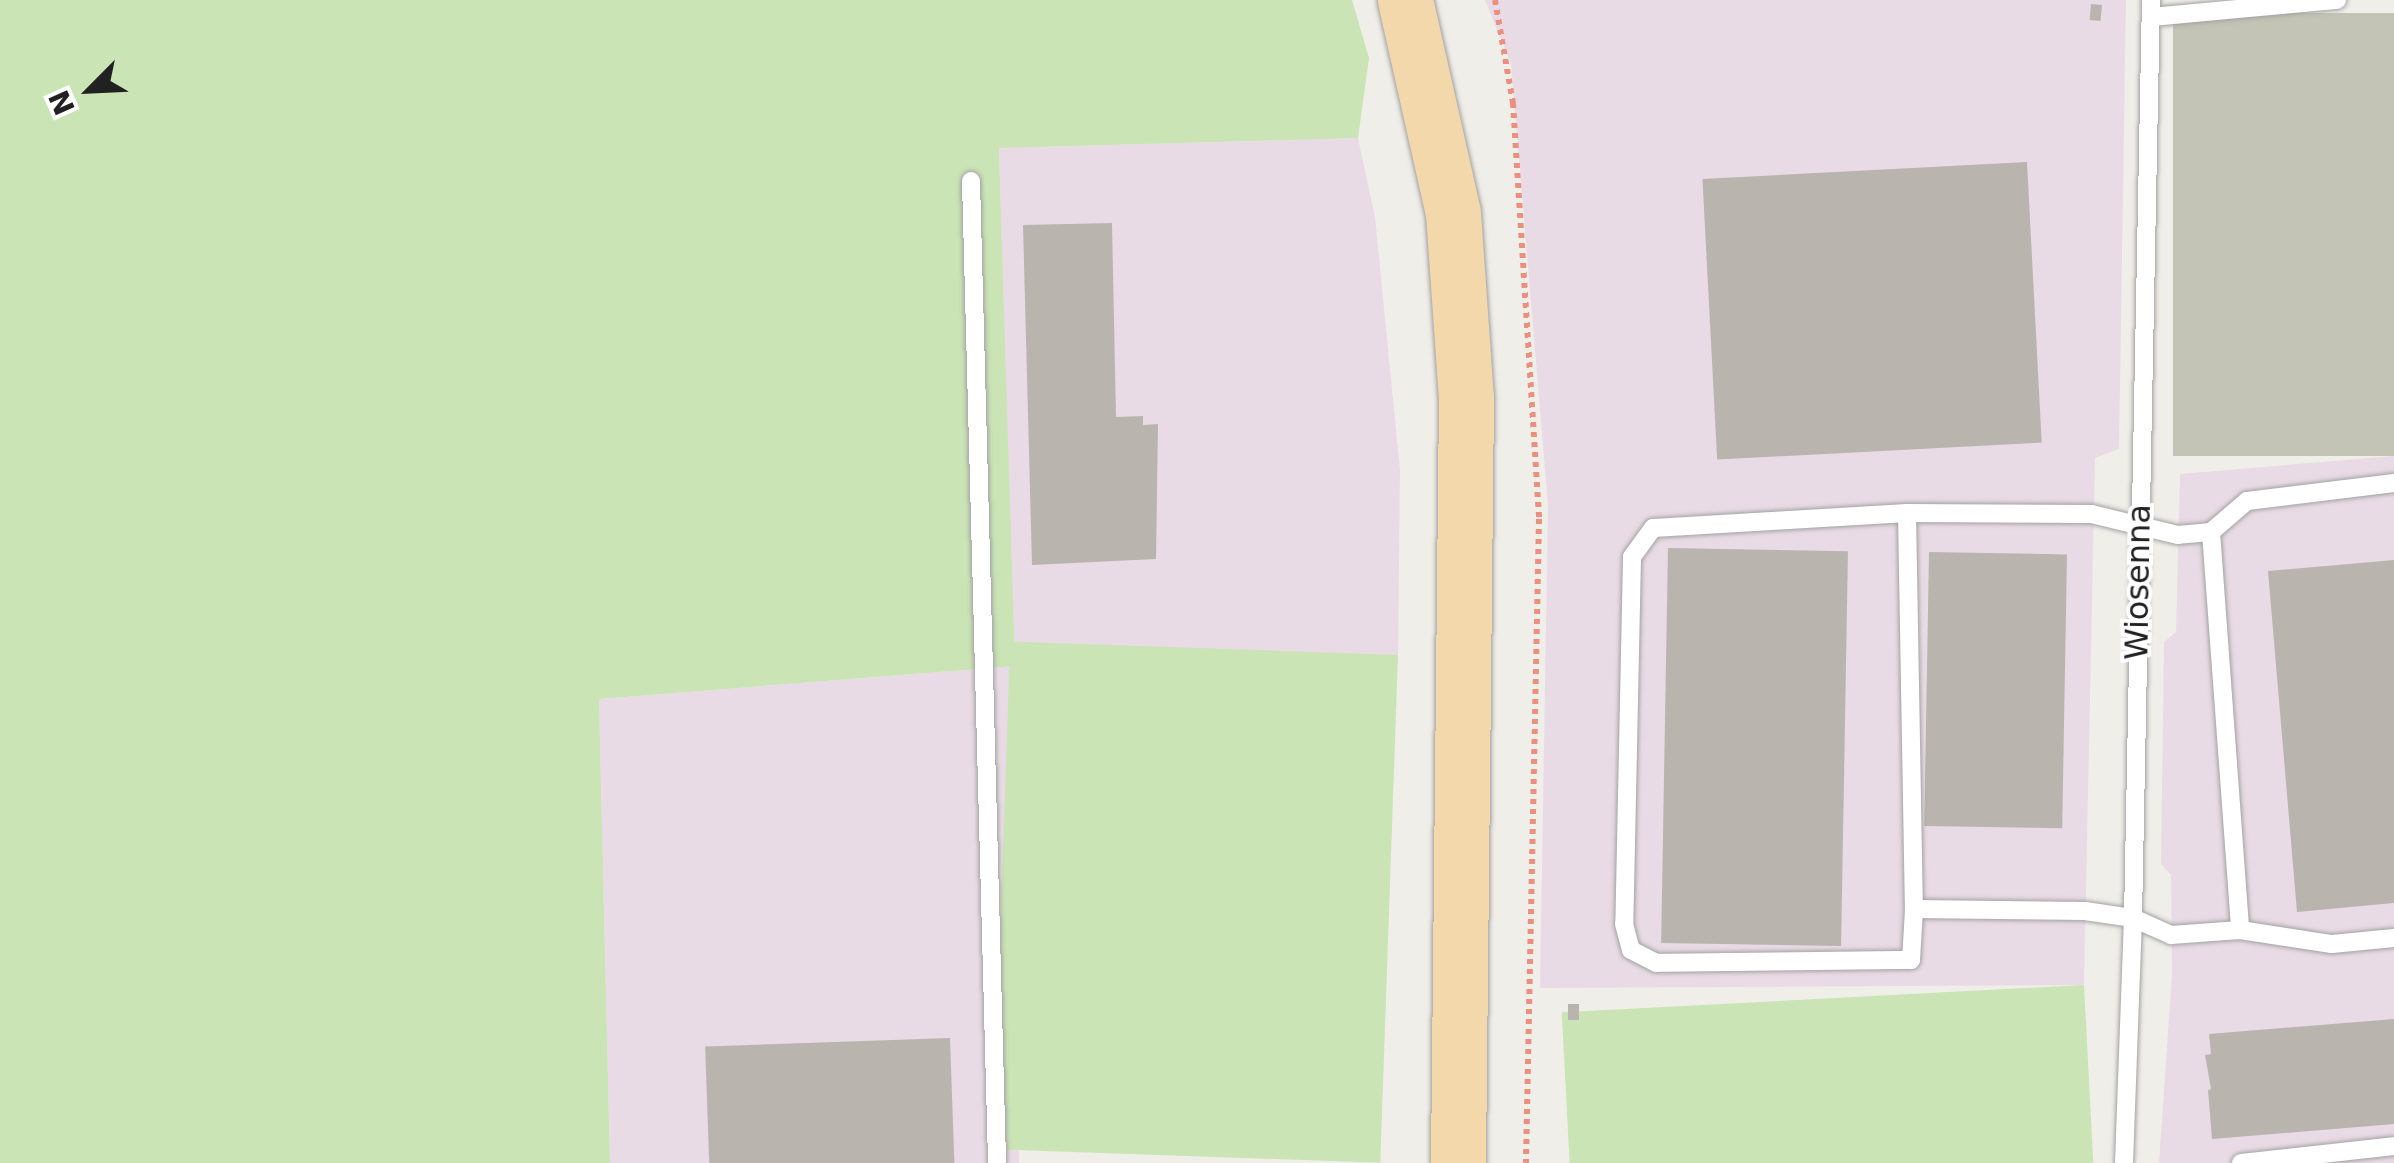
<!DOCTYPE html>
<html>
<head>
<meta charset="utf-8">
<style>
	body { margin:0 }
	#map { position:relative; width:2394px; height:1163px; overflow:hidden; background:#f0eee9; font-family:"DejaVu Sans",sans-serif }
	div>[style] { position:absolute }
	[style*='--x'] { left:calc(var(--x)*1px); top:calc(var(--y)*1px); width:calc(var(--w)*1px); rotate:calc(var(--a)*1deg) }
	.industrial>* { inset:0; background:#e9dbe5 }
	.construction>* { inset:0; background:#c3c4b5; transform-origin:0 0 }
	.grass>* { inset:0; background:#cae4b5; transform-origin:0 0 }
	.building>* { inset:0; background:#bab4af; transform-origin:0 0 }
	.path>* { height:6px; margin-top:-3px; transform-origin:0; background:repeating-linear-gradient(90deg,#ec8f7e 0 5px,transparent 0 10px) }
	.roads { filter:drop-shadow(0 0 2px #a2a2a2) drop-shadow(0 0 2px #a2a2a2) }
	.service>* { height:18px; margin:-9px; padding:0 9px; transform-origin:9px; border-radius:9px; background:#fff }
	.primary>* { height:55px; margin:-27.5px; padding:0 27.5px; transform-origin:27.5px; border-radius:27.5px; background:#f3d8ab }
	span { translate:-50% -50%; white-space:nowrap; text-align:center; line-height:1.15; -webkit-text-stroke:8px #fff; paint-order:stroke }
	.street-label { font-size:32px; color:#212121 }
	.north { position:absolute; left:40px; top:40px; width:100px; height:100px; -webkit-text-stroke:8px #fff; paint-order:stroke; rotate:246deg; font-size:28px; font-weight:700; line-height:40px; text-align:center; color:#212121 }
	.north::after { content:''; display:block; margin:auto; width:35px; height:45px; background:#212121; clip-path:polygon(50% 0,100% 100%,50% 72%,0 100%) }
</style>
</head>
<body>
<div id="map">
	<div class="industrial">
		<i style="clip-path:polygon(1485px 0,2126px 0,2119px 449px,2095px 458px,2084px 985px,1540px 988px,1548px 505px,1511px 64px)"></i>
		<i style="clip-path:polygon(1358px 138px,1375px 217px,1400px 470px,1398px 655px,1015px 666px,1011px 684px,1019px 1163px,610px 1163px,599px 699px,1014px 666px,999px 148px)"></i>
		<i style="clip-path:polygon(2394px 456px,2394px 1163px,2159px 1163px,2172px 974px,2171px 875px,2161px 864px,2164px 642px,2176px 632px,2180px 474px)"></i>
	</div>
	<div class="construction">
		<i style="left:2394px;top:13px;width:443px;height:221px;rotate:90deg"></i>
	</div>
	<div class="grass">
		<i style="clip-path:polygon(0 0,1352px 0,1369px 58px,1358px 138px,999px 148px,1015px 666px,599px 699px,610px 1163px,0 1163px)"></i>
		<i style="left:1398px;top:655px;width:508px;height:388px;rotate:92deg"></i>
		<i style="left:2084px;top:985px;width:178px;height:523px;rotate:87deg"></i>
	</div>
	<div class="building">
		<i style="left:2091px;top:4px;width:11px;height:16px;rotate:5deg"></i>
		<i style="left:2027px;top:162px;width:281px;height:325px;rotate:87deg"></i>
		<i style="clip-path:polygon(1112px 223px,1116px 417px,1143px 416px,1143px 425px,1158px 424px,1156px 559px,1032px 565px,1023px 225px)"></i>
		<i style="left:1668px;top:548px;width:180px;height:395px;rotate:1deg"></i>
		<i style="left:1929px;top:552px;width:138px;height:274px;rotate:1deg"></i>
		<i style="clip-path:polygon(2394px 560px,2394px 903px,2297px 912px,2268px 571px)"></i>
		<i style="left:1568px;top:1004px;width:11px;height:16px"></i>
		<i style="clip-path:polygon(2394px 1019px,2394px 1124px,2212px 1139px,2208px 1090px,2211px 1089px,2205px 1055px,2211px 1054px,2209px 1034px)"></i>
		<i style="left:950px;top:1038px;width:125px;height:245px;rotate:88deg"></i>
	</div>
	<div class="path">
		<i style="--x:1495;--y:0;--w:105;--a:80.1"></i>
		<i style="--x:1513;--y:103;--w:417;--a:86.4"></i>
		<i style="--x:1539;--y:519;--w:644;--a:91.16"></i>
	</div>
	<div class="roads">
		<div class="service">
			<i style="--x:2152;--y:17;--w:186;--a:-5.3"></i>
			<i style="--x:971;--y:181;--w:982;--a:88.48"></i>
			<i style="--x:2394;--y:483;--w:148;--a:173"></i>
			<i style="--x:2247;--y:501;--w:48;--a:139.3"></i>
			<i style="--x:2211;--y:532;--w:33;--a:175"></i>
			<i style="--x:2178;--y:535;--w:89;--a:-166.3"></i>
			<i style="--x:2092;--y:514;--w:185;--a:-179.7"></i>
			<i style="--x:1907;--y:513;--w:254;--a:176.6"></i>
			<i style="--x:1653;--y:528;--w:36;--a:126"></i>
			<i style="--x:1632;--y:557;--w:367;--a:91.2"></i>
			<i style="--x:1624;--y:924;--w:27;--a:75"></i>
			<i style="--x:1631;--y:950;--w:28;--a:27"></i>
			<i style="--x:1656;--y:963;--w:255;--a:-0.7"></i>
			<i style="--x:1911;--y:960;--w:51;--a:-86.6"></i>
			<i style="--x:1914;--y:909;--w:171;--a:0.7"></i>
			<i style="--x:2085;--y:911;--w:49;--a:8.3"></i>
			<i style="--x:2133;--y:918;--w:42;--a:24.1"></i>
			<i style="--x:2171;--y:935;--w:69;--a:-4.1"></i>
			<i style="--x:2240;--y:930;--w:93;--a:8.7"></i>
			<i style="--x:2332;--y:944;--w:62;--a:-5.5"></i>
			<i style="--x:1907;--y:513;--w:396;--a:89"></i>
			<i style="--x:2211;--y:532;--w:399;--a:85.8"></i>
			<i style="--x:2124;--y:1163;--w:245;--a:-87.9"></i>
			<i style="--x:2133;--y:918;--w:918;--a:-88.88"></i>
			<i style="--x:2241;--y:1163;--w:154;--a:-6.3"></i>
		</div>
		<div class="primary">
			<i style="--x:1405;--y:0;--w:218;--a:77.3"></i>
			<i style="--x:1453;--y:213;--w:184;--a:86"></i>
			<i style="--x:1466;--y:397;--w:766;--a:90.6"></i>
		</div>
	</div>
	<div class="street-label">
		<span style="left:2138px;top:582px;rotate:-89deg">Wiosenna</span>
	</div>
	<div class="north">N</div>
</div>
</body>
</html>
